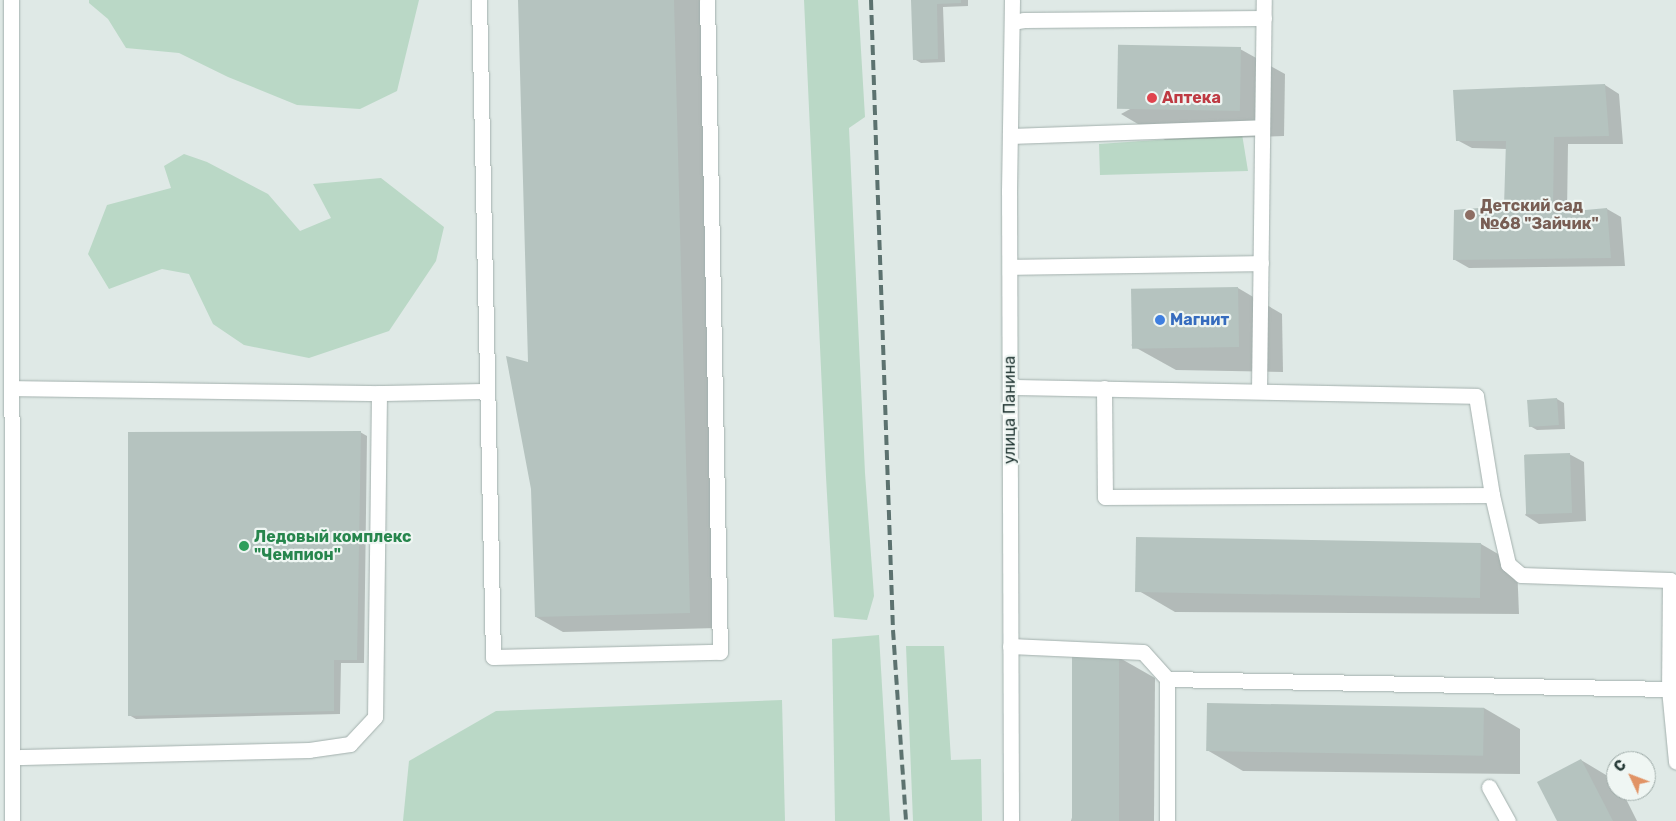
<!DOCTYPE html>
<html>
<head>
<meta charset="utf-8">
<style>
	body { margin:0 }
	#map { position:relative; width:1676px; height:821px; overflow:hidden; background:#dfe9e6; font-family:Rubik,sans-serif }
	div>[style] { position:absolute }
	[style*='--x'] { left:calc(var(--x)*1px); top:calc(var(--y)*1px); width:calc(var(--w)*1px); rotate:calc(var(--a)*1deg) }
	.green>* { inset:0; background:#bad8c6 }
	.shadow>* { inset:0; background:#0003 }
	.building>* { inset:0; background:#b5c3bf; transform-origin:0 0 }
	.roads { filter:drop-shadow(0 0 1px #a3b0ad) drop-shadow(0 0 1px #a3b0ad) }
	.service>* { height:15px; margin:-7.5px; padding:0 7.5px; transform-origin:7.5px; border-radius:7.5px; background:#fff }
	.tertiary>* { height:15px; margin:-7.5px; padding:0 7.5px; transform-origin:7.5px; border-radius:7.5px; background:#fff }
	.rail>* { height:4px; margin-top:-2px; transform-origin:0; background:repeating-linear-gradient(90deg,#5c726f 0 10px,transparent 0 15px) }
	.dots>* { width:14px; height:14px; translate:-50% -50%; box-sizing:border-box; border:2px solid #eff6f3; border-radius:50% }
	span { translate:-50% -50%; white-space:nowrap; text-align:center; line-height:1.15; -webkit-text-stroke:4.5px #eff6f3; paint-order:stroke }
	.health-label { font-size:16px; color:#be3a42; font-weight:700 }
	.left { translate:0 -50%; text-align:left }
	.education-label { font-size:16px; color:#785e54; font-weight:700 }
	.shop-label { font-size:16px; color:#366cbe; font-weight:700 }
	.street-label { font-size:16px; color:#223734 }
	.leisure-label { font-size:16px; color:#27864d; font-weight:700 }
	.north { position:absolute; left:1606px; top:751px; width:50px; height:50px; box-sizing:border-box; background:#eff6f3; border:1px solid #9daaa7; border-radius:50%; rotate:313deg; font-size:14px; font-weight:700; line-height:20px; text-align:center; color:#223734 }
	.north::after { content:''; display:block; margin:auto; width:18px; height:22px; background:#e19365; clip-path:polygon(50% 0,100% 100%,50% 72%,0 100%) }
</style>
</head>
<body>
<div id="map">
	<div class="green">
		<i style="clip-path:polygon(89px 0,419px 0,397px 91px,360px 109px,297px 105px,228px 77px,179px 53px,126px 48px,108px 19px,89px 3px)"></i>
		<i style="clip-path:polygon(804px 0,858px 0,865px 117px,849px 128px,865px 473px,874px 596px,867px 620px,834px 617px,826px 477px)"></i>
		<i style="clip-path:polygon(1242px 134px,1248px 171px,1100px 175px,1099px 144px)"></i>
		<i style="clip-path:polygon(184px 154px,207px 162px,268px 194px,300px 231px,331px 218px,313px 184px,381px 178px,444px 227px,436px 261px,389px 331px,309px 358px,244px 345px,213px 324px,189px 274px,162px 269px,109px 289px,88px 254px,107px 205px,171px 188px,164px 166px)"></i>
		<i style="clip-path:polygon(879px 635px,890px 821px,835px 821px,832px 639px)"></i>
		<i style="clip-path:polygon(906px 646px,944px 646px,951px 760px,981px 759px,982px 821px,913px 821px)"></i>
		<i style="clip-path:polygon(782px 700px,785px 821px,403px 821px,409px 761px,496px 711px)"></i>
	</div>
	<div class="shadow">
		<i style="clip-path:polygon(519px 0,701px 0,717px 628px,563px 632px,536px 617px)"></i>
		<i style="clip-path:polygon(912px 0,968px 0,968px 6px,943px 7px,945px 62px,921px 63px,914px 59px)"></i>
		<i style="clip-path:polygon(1240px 49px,1285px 74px,1284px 136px,1165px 140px,1121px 114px)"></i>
		<i style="clip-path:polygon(1605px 85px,1619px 94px,1623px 144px,1568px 144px,1567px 213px,1607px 209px,1621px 217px,1625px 266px,1469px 268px,1455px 260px,1505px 208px,1507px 149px,1472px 148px,1457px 140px)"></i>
		<i style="clip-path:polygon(1238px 288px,1282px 314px,1283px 372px,1176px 370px,1131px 345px)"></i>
		<i style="clip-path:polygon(1557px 399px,1564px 403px,1565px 429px,1537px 430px,1530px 426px)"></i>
		<i style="clip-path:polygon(360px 432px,367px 436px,364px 663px,341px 663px,340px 714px,136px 719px,129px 715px)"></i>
		<i style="clip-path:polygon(1569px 454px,1584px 462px,1586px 521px,1539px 524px,1525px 515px)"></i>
		<i style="clip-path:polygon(1481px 544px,1517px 565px,1519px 614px,1175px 612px,1139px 591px)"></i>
		<i style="clip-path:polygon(1118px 657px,1155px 678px,1154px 821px,1071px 821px)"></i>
		<i style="clip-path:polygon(1484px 708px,1520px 729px,1520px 774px,1243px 771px,1207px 750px)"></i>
		<i style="clip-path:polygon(1581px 760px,1616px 781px,1616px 791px,1622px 791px,1637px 821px,1558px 821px)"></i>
	</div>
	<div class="building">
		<i style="clip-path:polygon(518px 0,674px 0,690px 613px,535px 617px,531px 489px,506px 356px,528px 362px)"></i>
		<i style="clip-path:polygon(911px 0,961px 0,961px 3px,937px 4px,938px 59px,913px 60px)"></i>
		<i style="left:1241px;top:47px;width:64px;height:123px;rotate:91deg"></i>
		<i style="clip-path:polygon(1605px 84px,1609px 136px,1554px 137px,1553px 213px,1607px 208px,1611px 258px,1453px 260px,1454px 210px,1504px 206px,1506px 141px,1456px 141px,1453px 90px)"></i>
		<i style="left:1238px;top:287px;width:60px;height:107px;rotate:89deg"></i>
		<i style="left:1557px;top:398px;width:27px;height:30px;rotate:86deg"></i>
		<i style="clip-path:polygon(361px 431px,357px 660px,334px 660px,334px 711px,128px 716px,128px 432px)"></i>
		<i style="left:1570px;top:453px;width:60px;height:46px;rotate:88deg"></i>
		<i style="left:1136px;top:537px;width:345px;height:55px;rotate:1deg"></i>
		<i style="left:1119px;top:656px;width:165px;height:47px;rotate:90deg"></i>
		<i style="left:1207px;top:703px;width:277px;height:48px;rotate:1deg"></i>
		<i style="clip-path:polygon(1581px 759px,1613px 821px,1557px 821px,1537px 782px)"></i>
	</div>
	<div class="roads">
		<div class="service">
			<i style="--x:479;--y:0;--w:657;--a:88.78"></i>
			<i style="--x:493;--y:657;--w:227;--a:-1.3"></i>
			<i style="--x:720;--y:652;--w:652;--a:-91.14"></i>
			<i style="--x:1012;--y:22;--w:12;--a:-9"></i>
			<i style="--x:1024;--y:20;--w:240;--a:-0.5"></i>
			<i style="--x:1010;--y:136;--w:252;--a:-2"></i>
			<i style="--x:1010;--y:267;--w:251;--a:-0.9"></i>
			<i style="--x:1010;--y:387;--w:466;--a:1.1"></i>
			<i style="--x:1476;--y:396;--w:100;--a:80.8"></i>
			<i style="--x:1492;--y:495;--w:71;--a:76.9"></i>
			<i style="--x:1508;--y:564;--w:17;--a:40"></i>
			<i style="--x:1521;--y:575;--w:149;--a:1.9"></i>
			<i style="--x:1670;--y:580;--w:109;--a:90.5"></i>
			<i style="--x:1669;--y:689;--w:502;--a:-178.86"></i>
			<i style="--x:12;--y:388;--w:367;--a:0.8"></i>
			<i style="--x:379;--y:393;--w:324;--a:90.7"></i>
			<i style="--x:375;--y:717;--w:37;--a:133"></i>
			<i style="--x:350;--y:744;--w:41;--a:171.7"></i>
			<i style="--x:309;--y:750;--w:297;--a:178.6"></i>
			<i style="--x:1104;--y:388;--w:109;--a:89.5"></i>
			<i style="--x:1105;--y:497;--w:387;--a:-0.3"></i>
			<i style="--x:1259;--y:391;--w:391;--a:-89.3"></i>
			<i style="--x:379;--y:393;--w:108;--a:-1.1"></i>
			<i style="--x:1010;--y:646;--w:133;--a:2.6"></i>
			<i style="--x:1143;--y:652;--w:36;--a:48"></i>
			<i style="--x:1167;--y:679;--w:142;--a:90"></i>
			<i style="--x:1669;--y:689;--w:73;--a:84.5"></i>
			<i style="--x:1489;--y:787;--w:39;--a:61"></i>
		</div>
		<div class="tertiary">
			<i style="--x:11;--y:0;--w:821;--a:89.93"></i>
			<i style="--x:1011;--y:821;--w:630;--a:-90.18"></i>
			<i style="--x:1009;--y:191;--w:191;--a:-89.1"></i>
		</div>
	</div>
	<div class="rail">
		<i style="--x:871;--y:0;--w:630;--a:88"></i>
		<i style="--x:893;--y:630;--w:191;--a:86.1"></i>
	</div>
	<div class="dots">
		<i style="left:1152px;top:98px;background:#e0444e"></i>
		<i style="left:1470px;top:215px;background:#8d6e63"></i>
		<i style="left:1160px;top:320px;background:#3f7fe0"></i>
		<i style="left:244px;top:546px;background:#2e9e5b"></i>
	</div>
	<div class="health-label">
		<span class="left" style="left:1162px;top:98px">Аптека</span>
	</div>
	<div class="education-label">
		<span class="left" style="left:1480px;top:215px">Детский сад<br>№68 "Зайчик"</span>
	</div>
	<div class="shop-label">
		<span class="left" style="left:1170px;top:320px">Магнит</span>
	</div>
	<div class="street-label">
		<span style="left:1010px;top:410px;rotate:-90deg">улица Панина</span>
	</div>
	<div class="leisure-label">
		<span class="left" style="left:254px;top:546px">Ледовый комплекс<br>"Чемпион"</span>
	</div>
	<div class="north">С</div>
</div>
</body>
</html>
